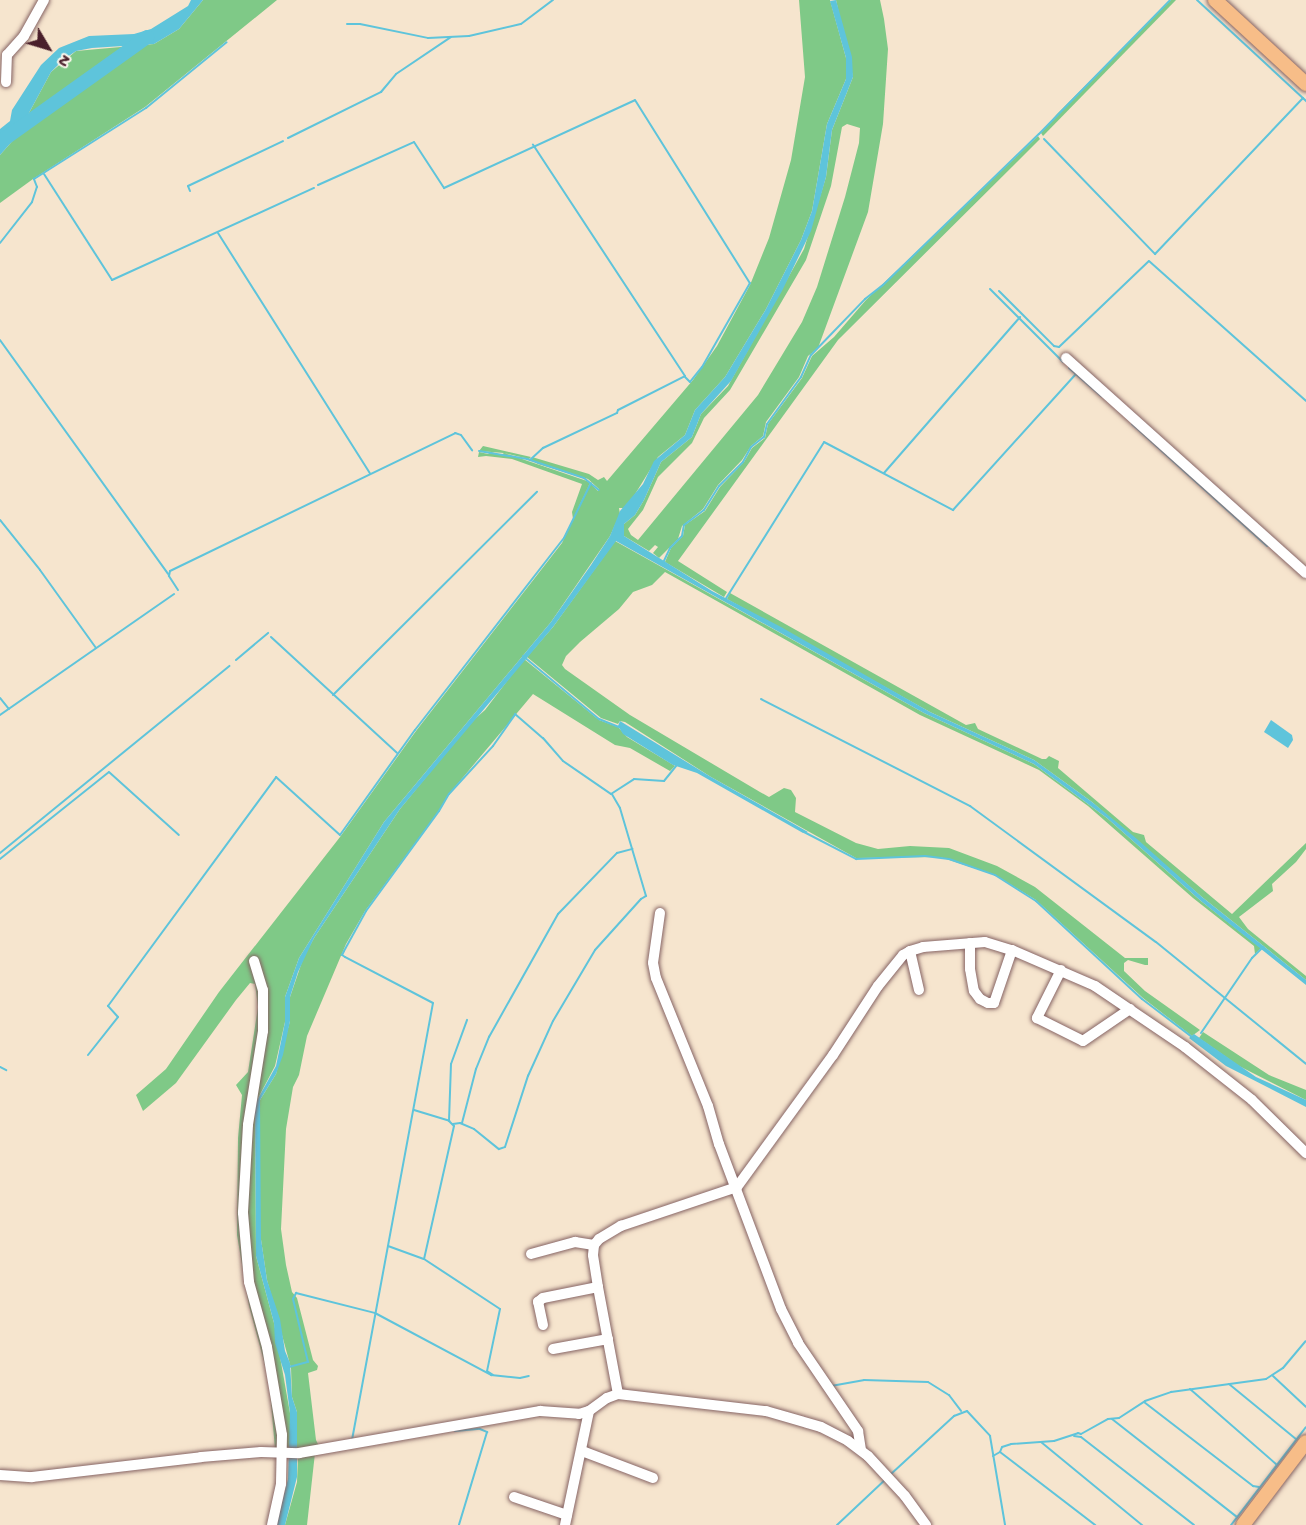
<!DOCTYPE html>
<html>
<head>
<meta charset="utf-8">
<style>
	body { margin:0 }
	#map { position:relative; width:1306px; height:1525px; overflow:hidden; background:#f6e5ce; font-family:"Gochi Hand",sans-serif }
	div>[style] { position:absolute }
	[style*='--x'] { left:calc(var(--x)*1px); top:calc(var(--y)*1px); width:calc(var(--w)*1px); rotate:calc(var(--a)*1deg) }
	.green>* { inset:0; background:#7fc987 }
	.water>* { inset:0; background:#5ec4db }
	.stream>* { height:2px; margin:-1px; padding:0 1px; transform-origin:1px; border-radius:1px; background:#5ec4db }
	.river>* { height:14px; margin:-7px; padding:0 7px; transform-origin:7px; border-radius:7px; background:#5ec4db }
	.roads { filter:drop-shadow(0 0 2px #866464) drop-shadow(0 0 2px #866464) }
	.minor>* { height:10px; margin:-5px; padding:0 5px; transform-origin:5px; border-radius:5px; background:#fff }
	.major>* { height:14px; margin:-7px; padding:0 7px; transform-origin:7px; border-radius:7px; background:#f7bd88 }
	span { translate:-50% -50%; white-space:nowrap; text-align:center; line-height:1.15; -webkit-text-stroke:4.5px #fbf7ec; paint-order:stroke }
	.north { position:absolute; left:18px; top:18px; width:60px; height:60px; -webkit-text-stroke:4px #fbf7ec; paint-order:stroke; rotate:128deg; font-size:16px; font-weight:700; line-height:24px; text-align:center; color:#4a1f2b }
	.north::after { content:''; display:block; margin:auto; width:21px; height:27px; background:#4a1f2b; clip-path:polygon(50% 0,100% 100%,50% 72%,0 100%) }
</style>
</head>
<body>
<div id="map">
	<div class="green">
		<i style="clip-path:polygon(203px 0,277px 0,145px 107px,33px 179px,0 203px,0 155px,16px 137px,51px 72px,76px 51px,154px 44px,179px 29px)"></i>
		<i style="clip-path:polygon(799px 0,830px 0,846px 58px,846px 79px,827px 124px,812px 211px,801px 240px,766px 309px,725px 377px,695px 410px,685px 435px,658px 457px,632px 499px,624px 508px,619px 508px,620px 514px,610px 536px,551px 622px,384px 822px,299px 958px,285px 997px,285px 1022px,275px 1066px,255px 1104px,256px 1256px,274px 1323px,290px 1413px,290px 1451px,275px 1449px,269px 1380px,249px 1306px,237px 1235px,238px 1138px,242px 1095px,236px 1085px,248px 1072px,258px 1007px,255px 984px,250px 983px,236px 1000px,176px 1083px,143px 1111px,136px 1095px,166px 1069px,219px 992px,340px 837px,416px 731px,562px 543px,588px 487px,591px 484px,598px 491px,599px 489px,588px 479px,538px 464px,531px 460px,532px 457px,589px 474px,598px 480px,604px 477px,607px 481px,693px 380px,717px 346px,750px 285px,769px 238px,791px 160px,805px 77px)"></i>
		<i style="clip-path:polygon(evenodd,836px 0,880px 0,884px 19px,888px 49px,883px 124px,868px 212px,818px 348px,808px 356px,799px 377px,766px 422px,763px 436px,751px 446px,742px 460px,718px 485px,703px 509px,682px 526px,678px 539px,659px 558px,653px 553px,658px 547px,655px 545px,649px 551px,624px 536px,624px 524px,635px 515px,644px 500px,661px 462px,692px 437px,701px 414px,728px 386px,804px 249px,826px 177px,832px 130px,853px 77px,836px 0,847px 124px,860px 128px,859px 143px,845px 197px,817px 287px,802px 322px,758px 395px,638px 540px,631px 535px,628px 529px,643px 510px,658px 477px,692px 443px,704px 418px,730px 390px,806px 260px,831px 186px,842px 127px,847px 124px)"></i>
		<i style="clip-path:polygon(1171px 0,1176px 0,1043px 136px,1041px 133px,1057px 114px)"></i>
		<i style="clip-path:polygon(1038px 136px,1040px 139px,838px 340px,678px 561px,727px 592px,724px 597px,665px 562px,671px 548px,683px 536px,685px 525px,705px 511px,720px 487px,744px 462px,752px 448px,765px 438px,768px 424px,802px 378px,812px 356px,834px 337px,866px 300px)"></i>
		<i style="clip-path:polygon(483px 446px,531px 457px,529px 459px,504px 453px,587px 481px,590px 483px,573px 519px,572px 512px,582px 484px,512px 459px,486px 456px,478px 457px,479px 452px,488px 454px,491px 452px,501px 455px,504px 453px,479px 451px)"></i>
		<i style="clip-path:polygon(615px 541px,924px 713px,1034px 764px,1107px 818px,1201px 901px,1261px 948px,1255px 954px,1254px 946px,1193px 898px,1088px 806px,1039px 770px,920px 715px,665px 572px,652px 585px,633px 592px,619px 609px,580px 642px,566px 656px,562px 665px,565px 669px,630px 715px,760px 792px,769px 797px,784px 788px,791px 790px,796px 798px,795px 812px,856px 843px,878px 849px,910px 846px,949px 848px,997px 866px,1035px 887px,1125px 958px,1148px 958px,1148px 965px,1145px 965px,1128px 960px,1124px 963px,1124px 971px,1145px 991px,1200px 1030px,1192px 1036px,1143px 998px,1036px 900px,995px 875px,940px 857px,856px 858px,711px 777px,625px 722px,620px 721px,618px 724px,601px 718px,527px 657px,553px 627px)"></i>
		<i style="clip-path:polygon(730px 593px,966px 725px,975px 723px,978px 729px,1042px 759px,1046px 759px,1049px 756px,1059px 761px,1058px 768px,1133px 832px,1144px 835px,1146px 842px,1232px 914px,1306px 843px,1306px 849px,1296px 862px,1272px 884px,1273px 891px,1239px 917px,1248px 929px,1306px 976px,1306px 980px,1202px 897px,1092px 802px,1034px 760px,930px 712px,727px 599px)"></i>
		<i style="clip-path:polygon(524px 659px,599px 720px,618px 727px,627px 737px,675px 766px,670px 771px,630px 748px,615px 745px,533px 694px,449px 794px,439px 811px,365px 911px,346px 944px,307px 1036px,299px 1075px,293px 1087px,286px 1129px,281px 1229px,286px 1265px,292px 1292px,297px 1298px,313px 1360px,318px 1366px,317px 1370px,308px 1373px,316px 1440px,319px 1446px,297px 1450px,297px 1412px,292px 1397px,291px 1368px,267px 1280px,259px 1226px,260px 1100px,276px 1074px,290px 1021px,290px 997px,303px 959px,314px 938px,400px 809px,463px 732px,471px 737px,463px 732px,466px 727px,485px 710px)"></i>
		<i style="clip-path:polygon(1203px 1032px,1269px 1075px,1306px 1090px,1306px 1100px,1239px 1066px,1199px 1038px)"></i>
		<i style="clip-path:polygon(315px 1453px,307px 1525px,285px 1525px,297px 1482px,298px 1456px)"></i>
	</div>
	<div class="water">
		<i style="clip-path:polygon(191px 0,203px 0,179px 29px,154px 44px,92px 48px,76px 51px,63px 60px,51px 72px,16px 137px,0 155px,0 129px,10px 121px,12px 110px,41px 65px,59px 48px,89px 36px,134px 34px,151px 29px,188px 6px)"></i>
		<i style="clip-path:polygon(836px 0,852px 57px,853px 77px,832px 130px,826px 177px,811px 231px,782px 291px,731px 381px,701px 414px,692px 437px,661px 462px,644px 500px,635px 515px,624px 524px,624px 536px,712px 591px,781px 627px,930px 712px,1034px 760px,1092px 802px,1137px 839px,1202px 897px,1306px 980px,1306px 985px,1201px 901px,1107px 818px,1034px 764px,924px 713px,616px 541px,553px 627px,400px 809px,314px 938px,298px 972px,290px 997px,290px 1021px,283px 1055px,276px 1074px,260px 1100px,261px 1239px,267px 1280px,280px 1319px,285px 1351px,290px 1363px,292px 1397px,297px 1412px,297px 1477px,285px 1525px,276px 1525px,288px 1479px,290px 1413px,285px 1375px,275px 1343px,274px 1323px,256px 1256px,255px 1104px,276px 1066px,285px 1022px,285px 997px,299px 958px,384px 822px,551px 622px,591px 565px,610px 536px,620px 511px,643px 484px,654px 461px,685px 435px,695px 410px,725px 377px,766px 309px,801px 240px,812px 211px,827px 124px,846px 79px,846px 58px,830px 1px)"></i>
		<i style="clip-path:polygon(1271px 720px,1292px 735px,1293px 740px,1288px 748px,1264px 732px)"></i>
		<i style="clip-path:polygon(620px 721px,711px 777px,808px 832px,803px 833px,697px 773px,673px 765px,623px 734px,618px 726px)"></i>
		<i style="clip-path:polygon(1194px 1034px,1256px 1077px,1306px 1100px,1306px 1107px,1226px 1066px,1189px 1038px)"></i>
	</div>
	<div class="stream">
		<i style="--x:1197;--y:0;--w:149;--a:42.8"></i>
		<i style="--x:347;--y:24;--w:13;--a:0"></i>
		<i style="--x:360;--y:24;--w:69;--a:11.6"></i>
		<i style="--x:428;--y:38;--w:41;--a:-2.8"></i>
		<i style="--x:469;--y:36;--w:53;--a:-13"></i>
		<i style="--x:521;--y:24;--w:40;--a:-37"></i>
		<i style="--x:288;--y:138;--w:104;--a:-26.3"></i>
		<i style="--x:381;--y:92;--w:23;--a:-50"></i>
		<i style="--x:396;--y:74;--w:66;--a:-33.9"></i>
		<i style="--x:1044;--y:139;--w:160;--a:46"></i>
		<i style="--x:1155;--y:254;--w:215;--a:-46.5"></i>
		<i style="--x:44;--y:174;--w:126;--a:57.3"></i>
		<i style="--x:112;--y:280;--w:222;--a:-24.5"></i>
		<i style="--x:318;--y:185;--w:105;--a:-24.1"></i>
		<i style="--x:414;--y:142;--w:55;--a:56.9"></i>
		<i style="--x:444;--y:188;--w:210;--a:-24.7"></i>
		<i style="--x:635;--y:100;--w:216;--a:57.9"></i>
		<i style="--x:750;--y:283;--w:97;--a:119.7"></i>
		<i style="--x:702;--y:367;--w:19;--a:129"></i>
		<i style="--x:690;--y:382;--w:7;--a:-135"></i>
		<i style="--x:190;--y:191;--w:5;--a:-112"></i>
		<i style="--x:188;--y:186;--w:105;--a:-25.3"></i>
		<i style="--x:218;--y:233;--w:284;--a:57.7"></i>
		<i style="--x:0;--y:243;--w:52;--a:-52"></i>
		<i style="--x:32;--y:202;--w:16;--a:-72"></i>
		<i style="--x:37;--y:187;--w:9;--a:-111"></i>
		<i style="--x:34;--y:179;--w:133;--a:-32.4"></i>
		<i style="--x:146;--y:108;--w:104;--a:-39.2"></i>
		<i style="--x:990;--y:289;--w:103;--a:45"></i>
		<i style="--x:999;--y:291;--w:78;--a:45"></i>
		<i style="--x:1054;--y:346;--w:5;--a:11"></i>
		<i style="--x:1059;--y:347;--w:124;--a:-43.7"></i>
		<i style="--x:1149;--y:261;--w:210;--a:41.7"></i>
		<i style="--x:0;--y:340;--w:288;--a:54.3"></i>
		<i style="--x:1069;--y:368;--w:43;--a:41.2"></i>
		<i style="--x:1132;--y:424;--w:182;--a:42.1"></i>
		<i style="--x:479;--y:451;--w:49;--a:9.5"></i>
		<i style="--x:527;--y:459;--w:60;--a:18.4"></i>
		<i style="--x:584;--y:478;--w:19;--a:39"></i>
		<i style="--x:530;--y:460;--w:18;--a:-43"></i>
		<i style="--x:543;--y:448;--w:82;--a:-25.3"></i>
		<i style="--x:617;--y:413;--w:3;--a:-72"></i>
		<i style="--x:618;--y:410;--w:75;--a:-26.9"></i>
		<i style="--x:685;--y:376;--w:277;--a:-123.3"></i>
		<i style="--x:884;--y:473;--w:207;--a:-48.9"></i>
		<i style="--x:0;--y:520;--w:64;--a:51.3"></i>
		<i style="--x:40;--y:570;--w:96;--a:54.3"></i>
		<i style="--x:663;--y:563;--w:17;--a:-65"></i>
		<i style="--x:670;--y:548;--w:17;--a:-45"></i>
		<i style="--x:682;--y:536;--w:11;--a:-80"></i>
		<i style="--x:684;--y:525;--w:25;--a:-37"></i>
		<i style="--x:704;--y:510;--w:28;--a:-58"></i>
		<i style="--x:719;--y:486;--w:34;--a:-45"></i>
		<i style="--x:743;--y:462;--w:17;--a:-62"></i>
		<i style="--x:751;--y:447;--w:16;--a:-38"></i>
		<i style="--x:764;--y:437;--w:13;--a:-77"></i>
		<i style="--x:767;--y:424;--w:58;--a:-54.1"></i>
		<i style="--x:801;--y:377;--w:24;--a:-66"></i>
		<i style="--x:811;--y:355;--w:78;--a:-46"></i>
		<i style="--x:865;--y:299;--w:23;--a:-38"></i>
		<i style="--x:883;--y:285;--w:217;--a:-44.1"></i>
		<i style="--x:1039;--y:134;--w:187;--a:-45.6"></i>
		<i style="--x:178;--y:590;--w:17;--a:-123"></i>
		<i style="--x:169;--y:576;--w:5;--a:-79"></i>
		<i style="--x:170;--y:571;--w:317;--a:-25.8"></i>
		<i style="--x:455;--y:433;--w:6;--a:18"></i>
		<i style="--x:461;--y:435;--w:19;--a:54"></i>
		<i style="--x:725;--y:600;--w:186;--a:-57.9"></i>
		<i style="--x:824;--y:442;--w:146;--a:27.8"></i>
		<i style="--x:953;--y:510;--w:183;--a:-47.9"></i>
		<i style="--x:271;--y:637;--w:171;--a:42.6"></i>
		<i style="--x:523;--y:656;--w:99;--a:39.7"></i>
		<i style="--x:599;--y:719;--w:22;--a:22"></i>
		<i style="--x:236;--y:660;--w:42;--a:-40.2"></i>
		<i style="--x:333;--y:695;--w:288;--a:-44.9"></i>
		<i style="--x:0;--y:698;--w:14;--a:51"></i>
		<i style="--x:761;--y:699;--w:235;--a:27.1"></i>
		<i style="--x:970;--y:806;--w:230;--a:36.2"></i>
		<i style="--x:1156;--y:942;--w:193;--a:39.1"></i>
		<i style="--x:0;--y:715;--w:212;--a:-34.8"></i>
		<i style="--x:804;--y:832;--w:59;--a:27.4"></i>
		<i style="--x:856;--y:859;--w:69;--a:-2.5"></i>
		<i style="--x:925;--y:856;--w:24;--a:7"></i>
		<i style="--x:949;--y:859;--w:49;--a:19.2"></i>
		<i style="--x:995;--y:875;--w:49;--a:32.4"></i>
		<i style="--x:1036;--y:901;--w:144;--a:42.8"></i>
		<i style="--x:1142;--y:999;--w:63;--a:37.2"></i>
		<i style="--x:0;--y:853;--w:296;--a:-39.2"></i>
		<i style="--x:0;--y:859;--w:139;--a:-38.6"></i>
		<i style="--x:109;--y:772;--w:94;--a:42"></i>
		<i style="--x:1201;--y:1033;--w:91;--a:-55.8"></i>
		<i style="--x:1252;--y:958;--w:16;--a:-45"></i>
		<i style="--x:88;--y:1055;--w:48;--a:-51.7"></i>
		<i style="--x:118;--y:1017;--w:15;--a:-132"></i>
		<i style="--x:108;--y:1006;--w:284;--a:-53.7"></i>
		<i style="--x:276;--y:777;--w:86;--a:42.2"></i>
		<i style="--x:340;--y:835;--w:129;--a:-54.5"></i>
		<i style="--x:415;--y:730;--w:243;--a:-52.2"></i>
		<i style="--x:564;--y:538;--w:61;--a:-63.9"></i>
		<i style="--x:0;--y:1067;--w:7;--a:27"></i>
		<i style="--x:414;--y:1110;--w:37;--a:17"></i>
		<i style="--x:449;--y:1121;--w:7;--a:45"></i>
		<i style="--x:454;--y:1126;--w:136;--a:102.7"></i>
		<i style="--x:449;--y:1121;--w:57;--a:-88"></i>
		<i style="--x:451;--y:1064;--w:47;--a:-70"></i>
		<i style="--x:462;--y:1123;--w:56;--a:-75.5"></i>
		<i style="--x:476;--y:1069;--w:35;--a:-68"></i>
		<i style="--x:489;--y:1037;--w:141;--a:-60.7"></i>
		<i style="--x:558;--y:914;--w:85;--a:-46"></i>
		<i style="--x:617;--y:853;--w:16;--a:-15"></i>
		<i style="--x:453;--y:1124;--w:7;--a:-8"></i>
		<i style="--x:460;--y:1123;--w:15;--a:23"></i>
		<i style="--x:474;--y:1129;--w:32;--a:39"></i>
		<i style="--x:499;--y:1149;--w:6;--a:-18"></i>
		<i style="--x:505;--y:1147;--w:75;--a:-72.1"></i>
		<i style="--x:528;--y:1076;--w:60;--a:-65.6"></i>
		<i style="--x:553;--y:1021;--w:82;--a:-59.4"></i>
		<i style="--x:595;--y:950;--w:69;--a:-48"></i>
		<i style="--x:641;--y:899;--w:6;--a:-31"></i>
		<i style="--x:646;--y:896;--w:92;--a:-106.5"></i>
		<i style="--x:620;--y:808;--w:16;--a:-120"></i>
		<i style="--x:388;--y:1246;--w:38;--a:20"></i>
		<i style="--x:424;--y:1259;--w:91;--a:33.3"></i>
		<i style="--x:500;--y:1309;--w:63;--a:101.8"></i>
		<i style="--x:487;--y:1371;--w:7;--a:34"></i>
		<i style="--x:289;--y:1367;--w:20;--a:-15"></i>
		<i style="--x:308;--y:1362;--w:65;--a:-103.4"></i>
		<i style="--x:293;--y:1299;--w:7;--a:-63"></i>
		<i style="--x:296;--y:1293;--w:81;--a:14.2"></i>
		<i style="--x:375;--y:1313;--w:132;--a:28.1"></i>
		<i style="--x:491;--y:1375;--w:29;--a:6"></i>
		<i style="--x:520;--y:1378;--w:9;--a:-13"></i>
		<i style="--x:1273;--y:1376;--w:45;--a:43.2"></i>
		<i style="--x:1229;--y:1384;--w:87;--a:39.4"></i>
		<i style="--x:831;--y:1386;--w:34;--a:-10"></i>
		<i style="--x:864;--y:1380;--w:64;--a:1.8"></i>
		<i style="--x:928;--y:1382;--w:25;--a:32"></i>
		<i style="--x:949;--y:1395;--w:20;--a:53"></i>
		<i style="--x:1190;--y:1389;--w:114;--a:41.1"></i>
		<i style="--x:1144;--y:1402;--w:138;--a:37.6"></i>
		<i style="--x:1253;--y:1486;--w:6;--a:9"></i>
		<i style="--x:1112;--y:1419;--w:159;--a:38.1"></i>
		<i style="--x:455;--y:1431;--w:25;--a:-5"></i>
		<i style="--x:480;--y:1429;--w:8;--a:23"></i>
		<i style="--x:487;--y:1432;--w:97;--a:106.8"></i>
		<i style="--x:1074;--y:1436;--w:7;--a:8"></i>
		<i style="--x:1081;--y:1437;--w:143;--a:37.9"></i>
		<i style="--x:352;--y:1440;--w:444;--a:-79.5"></i>
		<i style="--x:433;--y:1003;--w:99;--a:-152.4"></i>
		<i style="--x:345;--y:957;--w:4;--a:-146"></i>
		<i style="--x:342;--y:955;--w:4;--a:-63"></i>
		<i style="--x:344;--y:951;--w:46;--a:-61.2"></i>
		<i style="--x:366;--y:911;--w:124;--a:-53.9"></i>
		<i style="--x:439;--y:811;--w:20;--a:-60"></i>
		<i style="--x:449;--y:794;--w:65;--a:-47.5"></i>
		<i style="--x:493;--y:746;--w:39;--a:-55"></i>
		<i style="--x:515;--y:714;--w:37;--a:41"></i>
		<i style="--x:543;--y:738;--w:30;--a:49"></i>
		<i style="--x:563;--y:761;--w:58;--a:34.5"></i>
		<i style="--x:611;--y:794;--w:27;--a:-33"></i>
		<i style="--x:634;--y:779;--w:30;--a:4"></i>
		<i style="--x:664;--y:781;--w:21;--a:-51"></i>
		<i style="--x:1041;--y:1442;--w:131;--a:39.4"></i>
		<i style="--x:1000;--y:1452;--w:120;--a:37.5"></i>
		<i style="--x:993;--y:1456;--w:8;--a:-30"></i>
		<i style="--x:1000;--y:1452;--w:5;--a:-68"></i>
		<i style="--x:1002;--y:1447;--w:9;--a:-18"></i>
		<i style="--x:1011;--y:1444;--w:43;--a:-4"></i>
		<i style="--x:1054;--y:1441;--w:25;--a:-18"></i>
		<i style="--x:1078;--y:1433;--w:3;--a:18"></i>
		<i style="--x:1081;--y:1434;--w:31;--a:-29"></i>
		<i style="--x:1108;--y:1419;--w:11;--a:-5"></i>
		<i style="--x:1119;--y:1418;--w:31;--a:-33"></i>
		<i style="--x:1145;--y:1401;--w:28;--a:-19"></i>
		<i style="--x:1171;--y:1392;--w:96;--a:-7.8"></i>
		<i style="--x:1266;--y:1379;--w:20;--a:-33"></i>
		<i style="--x:1283;--y:1368;--w:35;--a:-50"></i>
		<i style="--x:891;--y:1474;--w:86;--a:-42.6"></i>
		<i style="--x:954;--y:1416;--w:14;--a:-21"></i>
		<i style="--x:967;--y:1411;--w:34;--a:47"></i>
		<i style="--x:990;--y:1436;--w:90;--a:80.4"></i>
		<i style="--x:837;--y:1525;--w:66;--a:-43.2"></i>
		<i style="--x:1231;--y:1525;--w:123;--a:-52.6"></i>
	</div>
	<div class="river">
		<i style="--x:0;--y:142;--w:181;--a:-35.5"></i>
	</div>
	<div class="roads">
		<div class="minor">
			<i style="--x:6;--y:82;--w:27;--a:-88"></i>
			<i style="--x:7;--y:55;--w:25;--a:-48"></i>
			<i style="--x:24;--y:36;--w:41;--a:-60.9"></i>
			<i style="--x:1066;--y:358;--w:322;--a:41.9"></i>
			<i style="--x:660;--y:913;--w:50;--a:98"></i>
			<i style="--x:653;--y:963;--w:15;--a:79"></i>
			<i style="--x:656;--y:978;--w:138;--a:67.9"></i>
			<i style="--x:708;--y:1106;--w:40;--a:74"></i>
			<i style="--x:719;--y:1144;--w:176;--a:69.4"></i>
			<i style="--x:781;--y:1309;--w:38;--a:63"></i>
			<i style="--x:798;--y:1343;--w:107;--a:55.7"></i>
			<i style="--x:858;--y:1431;--w:19;--a:81"></i>
			<i style="--x:970;--y:943;--w:26;--a:90"></i>
			<i style="--x:970;--y:969;--w:22;--a:80"></i>
			<i style="--x:974;--y:991;--w:10;--a:53"></i>
			<i style="--x:980;--y:999;--w:9;--a:27"></i>
			<i style="--x:988;--y:1003;--w:6;--a:0"></i>
			<i style="--x:994;--y:1003;--w:56;--a:-71.2"></i>
			<i style="--x:910;--y:951;--w:40;--a:77"></i>
			<i style="--x:254;--y:961;--w:30;--a:73"></i>
			<i style="--x:263;--y:990;--w:41;--a:90"></i>
			<i style="--x:263;--y:1031;--w:95;--a:99.1"></i>
			<i style="--x:248;--y:1125;--w:88;--a:93.3"></i>
			<i style="--x:243;--y:1213;--w:69;--a:85"></i>
			<i style="--x:249;--y:1282;--w:67;--a:74.5"></i>
			<i style="--x:267;--y:1347;--w:89;--a:80.3"></i>
			<i style="--x:282;--y:1435;--w:49;--a:91.2"></i>
			<i style="--x:281;--y:1484;--w:42;--a:102.4"></i>
			<i style="--x:1061;--y:970;--w:54;--a:116.6"></i>
			<i style="--x:1037;--y:1018;--w:51;--a:26.6"></i>
			<i style="--x:1083;--y:1041;--w:57;--a:-34.2"></i>
			<i style="--x:531;--y:1254;--w:46;--a:-15.3"></i>
			<i style="--x:575;--y:1242;--w:19;--a:9"></i>
			<i style="--x:543;--y:1325;--w:24;--a:-102"></i>
			<i style="--x:538;--y:1302;--w:6;--a:-39"></i>
			<i style="--x:543;--y:1298;--w:56;--a:-11.3"></i>
			<i style="--x:553;--y:1349;--w:56;--a:-10.3"></i>
			<i style="--x:618;--y:1394;--w:109;--a:-100.6"></i>
			<i style="--x:598;--y:1287;--w:32;--a:-99"></i>
			<i style="--x:593;--y:1255;--w:10;--a:-84"></i>
			<i style="--x:594;--y:1245;--w:8;--a:-50"></i>
			<i style="--x:599;--y:1239;--w:26;--a:-31"></i>
			<i style="--x:621;--y:1226;--w:122;--a:-18.6"></i>
			<i style="--x:737;--y:1187;--w:163;--a:-54"></i>
			<i style="--x:833;--y:1055;--w:82;--a:-56.9"></i>
			<i style="--x:878;--y:986;--w:40;--a:-51"></i>
			<i style="--x:903;--y:955;--w:8;--a:-30"></i>
			<i style="--x:910;--y:951;--w:14;--a:-17"></i>
			<i style="--x:923;--y:947;--w:62;--a:-4.6"></i>
			<i style="--x:985;--y:942;--w:28;--a:17"></i>
			<i style="--x:1012;--y:950;--w:90;--a:23.4"></i>
			<i style="--x:1095;--y:986;--w:109;--a:34.1"></i>
			<i style="--x:1185;--y:1047;--w:85;--a:38.3"></i>
			<i style="--x:1252;--y:1100;--w:76;--a:44.5"></i>
			<i style="--x:582;--y:1451;--w:76;--a:20.8"></i>
			<i style="--x:0;--y:1475;--w:32;--a:4"></i>
			<i style="--x:32;--y:1477;--w:170;--a:-6.7"></i>
			<i style="--x:201;--y:1457;--w:60;--a:-4.8"></i>
			<i style="--x:261;--y:1452;--w:38;--a:2"></i>
			<i style="--x:299;--y:1453;--w:245;--a:-9.9"></i>
			<i style="--x:540;--y:1411;--w:39;--a:4"></i>
			<i style="--x:579;--y:1414;--w:10;--a:-17"></i>
			<i style="--x:589;--y:1411;--w:22;--a:-36"></i>
			<i style="--x:607;--y:1398;--w:12;--a:-20"></i>
			<i style="--x:618;--y:1394;--w:149;--a:6.6"></i>
			<i style="--x:766;--y:1411;--w:57;--a:16.2"></i>
			<i style="--x:821;--y:1427;--w:30;--a:27"></i>
			<i style="--x:848;--y:1441;--w:25;--a:37"></i>
			<i style="--x:868;--y:1456;--w:54;--a:47.2"></i>
			<i style="--x:905;--y:1496;--w:36;--a:54"></i>
			<i style="--x:514;--y:1497;--w:56;--a:18.8"></i>
			<i style="--x:565;--y:1525;--w:116;--a:-78.1"></i>
		</div>
		<div class="major">
			<i style="--x:1215;--y:0;--w:124;--a:42.7"></i>
			<i style="--x:1243;--y:1525;--w:104;--a:-52.8"></i>
		</div>
	</div>
	<div class="north">N</div>
</div>
</body>
</html>
